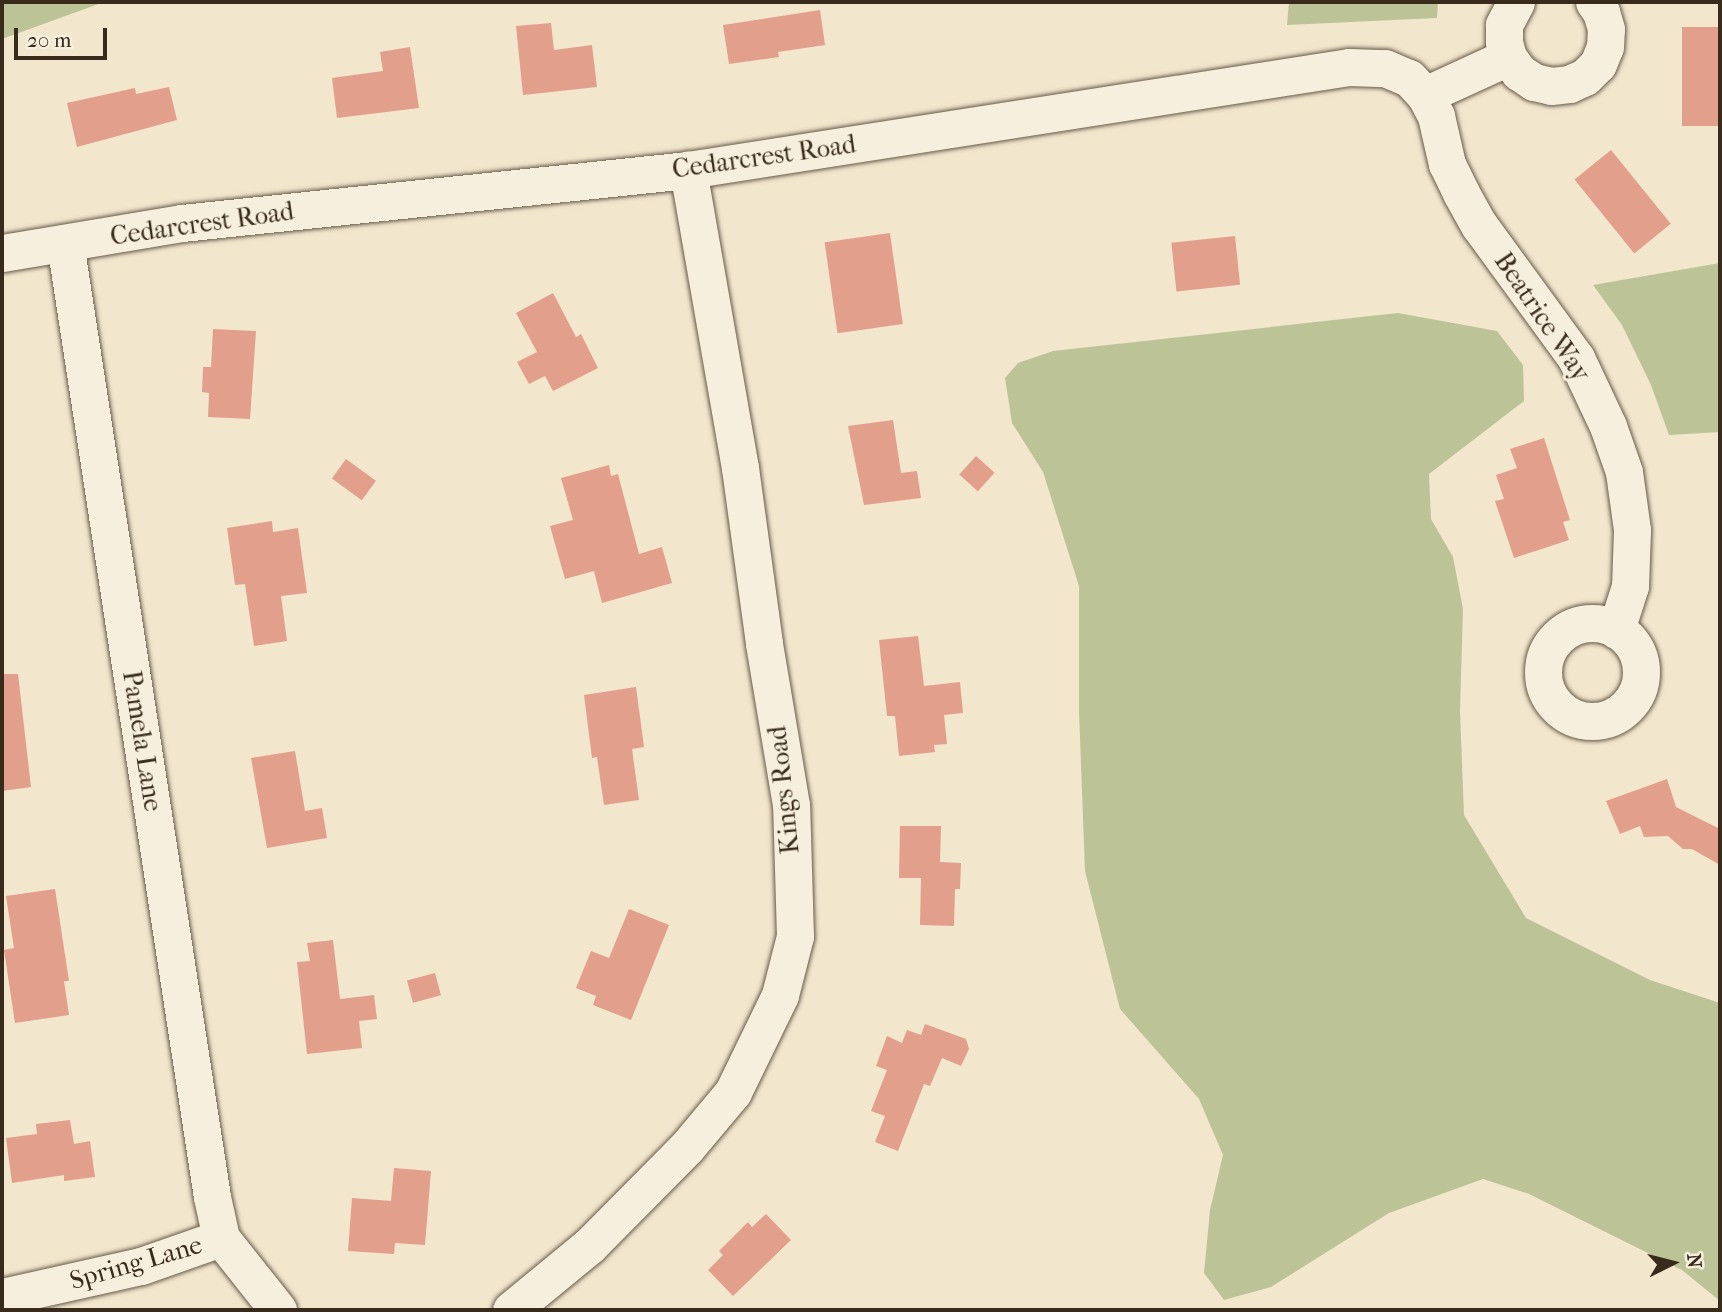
<!DOCTYPE html>
<html>
<head>
<meta charset="utf-8">
<style>
	body { margin:0 }
	#map { position:relative; width:1722px; height:1312px; overflow:hidden; background:#f2e6cd; font-family:"IM FELL French Canon",serif }
	div>[style] { position:absolute }
	[style*='--x'] { left:calc(var(--x)*1px); top:calc(var(--y)*1px); width:calc(var(--w)*1px); rotate:calc(var(--a)*1deg) }
	.green>* { inset:0; background:#bcc497 }
	.building>* { inset:0; background:#e29f8c; transform-origin:0 0 }
	.roads { filter:drop-shadow(0 0 2px #675a48) drop-shadow(0 0 2px #675a48) }
	.minor>* { height:37px; margin:-18.5px; padding:0 18.5px; transform-origin:18.5px; border-radius:18.5px; background:#f7efde }
	.minor>.ring { margin:-18.5px; padding:0; box-sizing:content-box; background:none; border:37px solid #f7efde; border-radius:50% }
	span { translate:-50% -50%; white-space:nowrap; text-align:center; line-height:1.15; -webkit-text-stroke:6px #f7efde; paint-order:stroke }
	.street-label { font-size:26px; color:#392b1c }
	.frame { position:absolute; inset:0; border:4px solid #392b1c; pointer-events:none }
	.north { position:absolute; left:1638px; top:1228px; width:70px; height:70px; -webkit-text-stroke:5px #f7efde; paint-order:stroke; rotate:84deg; font-size:19px; font-weight:700; line-height:28px; text-align:center; color:#392b1c }
	.north::after { content:''; display:block; margin:auto; width:24px; height:32px; background:#392b1c; clip-path:polygon(50% 0,100% 100%,50% 72%,0 100%) }
	.scale { position:absolute; left:14px; top:28px; width:93px; height:32px; box-sizing:border-box; border:4px solid #392b1c; border-top:0; padding-left:9px; font-size:21px; line-height:24px; white-space:nowrap; color:#392b1c; -webkit-text-stroke:5px #f7efde; paint-order:stroke }
</style>
</head>
<body>
<div id="map">
	<div class="green">
		<i style="clip-path:polygon(2px 2px,104px 2px,2px 39px)"></i>
		<i style="clip-path:polygon(1289px 2px,1438px 2px,1437px 18px,1287px 25px)"></i>
		<i style="clip-path:polygon(1720px 263px,1720px 432px,1669px 435px,1651px 385px,1622px 325px,1593px 285px)"></i>
		<i style="clip-path:polygon(1398px 313px,1497px 331px,1523px 365px,1524px 401px,1429px 474px,1431px 519px,1453px 557px,1463px 609px,1460px 711px,1464px 815px,1526px 918px,1650px 980px,1720px 1003px,1720px 1301px,1682px 1270px,1529px 1194px,1483px 1179px,1389px 1213px,1271px 1287px,1224px 1300px,1204px 1273px,1210px 1210px,1223px 1155px,1199px 1099px,1120px 1009px,1085px 871px,1079px 711px,1079px 586px,1043px 472px,1012px 423px,1005px 378px,1018px 363px,1053px 351px)"></i>
	</div>
	<div class="building">
		<i style="clip-path:polygon(820px 10px,825px 45px,778px 52px,779px 57px,729px 64px,723px 25px)"></i>
		<i style="clip-path:polygon(551px 23px,554px 50px,592px 45px,597px 87px,523px 95px,516px 26px)"></i>
		<i style="left:1720px;top:27px;width:99px;height:38px;rotate:90deg"></i>
		<i style="clip-path:polygon(410px 47px,419px 108px,337px 118px,332px 78px,383px 71px,380px 52px)"></i>
		<i style="clip-path:polygon(169px 87px,177px 120px,77px 147px,67px 103px,135px 88px,136px 94px)"></i>
		<i style="left:1611px;top:150px;width:95px;height:47px;rotate:51deg"></i>
		<i style="left:890px;top:233px;width:92px;height:66px;rotate:82deg"></i>
		<i style="left:1235px;top:236px;width:49px;height:64px;rotate:84deg"></i>
		<i style="clip-path:polygon(553px 293px,576px 337px,581px 334px,598px 368px,553px 391px,545px 376px,529px 384px,517px 362px,537px 352px,516px 313px)"></i>
		<i style="clip-path:polygon(213px 329px,256px 331px,250px 419px,208px 417px,209px 393px,202px 392px,203px 367px,211px 367px)"></i>
		<i style="clip-path:polygon(893px 420px,901px 473px,917px 471px,921px 498px,864px 505px,848px 426px)"></i>
		<i style="clip-path:polygon(1544px 438px,1570px 520px,1563px 522px,1569px 540px,1514px 558px,1495px 501px,1504px 499px,1496px 475px,1517px 468px,1510px 449px)"></i>
		<i style="left:976px;top:456px;width:25px;height:25px;rotate:42deg"></i>
		<i style="left:346px;top:459px;width:37px;height:24px;rotate:36deg"></i>
		<i style="clip-path:polygon(609px 465px,611px 476px,618px 474px,639px 554px,662px 547px,672px 583px,602px 603px,594px 571px,565px 579px,550px 526px,573px 520px,561px 478px)"></i>
		<i style="clip-path:polygon(272px 521px,273px 532px,298px 528px,307px 593px,281px 596px,287px 641px,254px 646px,245px 584px,235px 585px,227px 528px)"></i>
		<i style="clip-path:polygon(918px 636px,924px 686px,960px 682px,963px 713px,944px 715px,947px 744px,934px 745px,935px 752px,899px 756px,895px 716px,887px 716px,879px 640px)"></i>
		<i style="clip-path:polygon(2px 674px,18px 674px,31px 787px,2px 791px)"></i>
		<i style="clip-path:polygon(636px 687px,644px 747px,632px 749px,639px 800px,604px 805px,597px 757px,592px 758px,584px 695px)"></i>
		<i style="clip-path:polygon(295px 751px,305px 811px,322px 808px,327px 838px,267px 848px,251px 758px)"></i>
		<i style="clip-path:polygon(1667px 779px,1676px 807px,1720px 829px,1720px 865px,1692px 849px,1683px 849px,1668px 836px,1644px 837px,1640px 826px,1620px 834px,1606px 801px)"></i>
		<i style="clip-path:polygon(900px 826px,941px 826px,940px 862px,961px 863px,960px 889px,955px 889px,954px 926px,920px 925px,921px 878px,899px 878px)"></i>
		<i style="clip-path:polygon(55px 889px,69px 981px,64px 981px,69px 1015px,15px 1023px,4px 950px,14px 948px,6px 896px)"></i>
		<i style="clip-path:polygon(629px 909px,669px 925px,631px 1020px,593px 1005px,596px 996px,576px 988px,591px 951px,609px 958px)"></i>
		<i style="clip-path:polygon(333px 940px,340px 999px,374px 995px,377px 1019px,359px 1021px,362px 1048px,307px 1054px,297px 962px,310px 961px,307px 943px)"></i>
		<i style="left:435px;top:973px;width:23px;height:29px;rotate:75deg"></i>
		<i style="clip-path:polygon(925px 1024px,966px 1039px,969px 1049px,961px 1066px,942px 1058px,930px 1086px,924px 1084px,898px 1151px,875px 1142px,885px 1116px,871px 1111px,887px 1070px,876px 1066px,887px 1036px,902px 1043px,907px 1030px,921px 1035px)"></i>
		<i style="clip-path:polygon(70px 1120px,74px 1144px,90px 1141px,95px 1177px,64px 1181px,64px 1175px,12px 1183px,6px 1138px,37px 1134px,36px 1124px)"></i>
		<i style="clip-path:polygon(394px 1168px,431px 1171px,425px 1245px,395px 1243px,394px 1254px,348px 1251px,352px 1198px,391px 1201px)"></i>
		<i style="clip-path:polygon(766px 1214px,791px 1240px,733px 1296px,708px 1270px,723px 1255px,719px 1251px,748px 1222px,752px 1227px)"></i>
	</div>
	<div class="roads">
		<div class="minor">
			<i style="--x:1516;--y:2;--w:26;--a:118"></i>
			<i style="--x:1504;--y:25;--w:17;--a:90"></i>
			<i style="--x:1504;--y:42;--w:16;--a:75"></i>
			<i style="--x:1508;--y:57;--w:19;--a:54"></i>
			<i style="--x:1519;--y:72;--w:18;--a:34"></i>
			<i style="--x:1534;--y:82;--w:17;--a:13"></i>
			<i style="--x:1551;--y:86;--w:18;--a:-6"></i>
			<i style="--x:1569;--y:84;--w:17;--a:-24"></i>
			<i style="--x:1585;--y:77;--w:18;--a:-45"></i>
			<i style="--x:1598;--y:64;--w:18;--a:-68"></i>
			<i style="--x:1605;--y:47;--w:18;--a:-87"></i>
			<i style="--x:1606;--y:29;--w:18;--a:-106"></i>
			<i style="--x:1601;--y:12;--w:12;--a:-125"></i>
			<i style="--x:1425;--y:95;--w:91;--a:-24.6"></i>
			<i style="--x:65;--y:243;--w:965;--a:81.24"></i>
			<i style="--x:212;--y:1197;--w:42;--a:77.6"></i>
			<i style="--x:2;--y:253;--w:182;--a:-9.5"></i>
			<i style="--x:182;--y:223;--w:509;--a:-5.98"></i>
			<i style="--x:688;--y:170;--w:669;--a:-8.86"></i>
			<i style="--x:1349;--y:67;--w:36;--a:2"></i>
			<i style="--x:1385;--y:68;--w:26;--a:23"></i>
			<i style="--x:1409;--y:78;--w:23;--a:47"></i>
			<i style="--x:1425;--y:95;--w:24;--a:62"></i>
			<i style="--x:1436;--y:116;--w:49;--a:77.1"></i>
			<i style="--x:1447;--y:164;--w:32;--a:64"></i>
			<i style="--x:1461;--y:193;--w:37;--a:61"></i>
			<i style="--x:1479;--y:225;--w:165;--a:53.9"></i>
			<i style="--x:1576;--y:358;--w:75;--a:64.8"></i>
			<i style="--x:1608;--y:426;--w:49;--a:70.8"></i>
			<i style="--x:1624;--y:472;--w:59;--a:82.1"></i>
			<i style="--x:1632;--y:530;--w:56;--a:92"></i>
			<i style="--x:1630;--y:586;--w:46;--a:107.7"></i>
			<i class="ring" style="left:1543px;top:623px;width:61px;height:61px"></i>
			<i style="--x:2;--y:1297;--w:142;--a:-12.6"></i>
			<i style="--x:141;--y:1266;--w:85;--a:-19.3"></i>
			<i style="--x:221;--y:1238;--w:92;--a:51.6"></i>
			<i style="--x:511;--y:1310;--w:101;--a:-39.4"></i>
			<i style="--x:589;--y:1246;--w:139;--a:-45.3"></i>
			<i style="--x:687;--y:1147;--w:72;--a:-50.1"></i>
			<i style="--x:733;--y:1092;--w:108;--a:-64.1"></i>
			<i style="--x:780;--y:995;--w:61;--a:-75.7"></i>
			<i style="--x:795;--y:936;--w:131;--a:-91.7"></i>
			<i style="--x:791;--y:805;--w:164;--a:-99.5"></i>
			<i style="--x:764;--y:643;--w:177;--a:-97.8"></i>
			<i style="--x:740;--y:468;--w:303;--a:-99.9"></i>
		</div>
	</div>
	<div class="street-label">
		<span style="left:764px;top:157px;rotate:-8deg">Cedarcrest Road</span>
		<span style="left:202px;top:224px;rotate:-8deg">Cedarcrest Road</span>
		<span style="left:1542px;top:317px;rotate:56deg">Beatrice Way</span>
		<span style="left:142px;top:741px;rotate:81deg">Pamela Lane</span>
		<span style="left:784px;top:790px;rotate:-96deg">Kings Road</span>
		<span style="left:136px;top:1263px;rotate:-16deg">Spring Lane</span>
	</div>
	<div class="frame"></div>
	<div class="north">N</div>
	<div class="scale">20 m</div>
</div>
</body>
</html>
